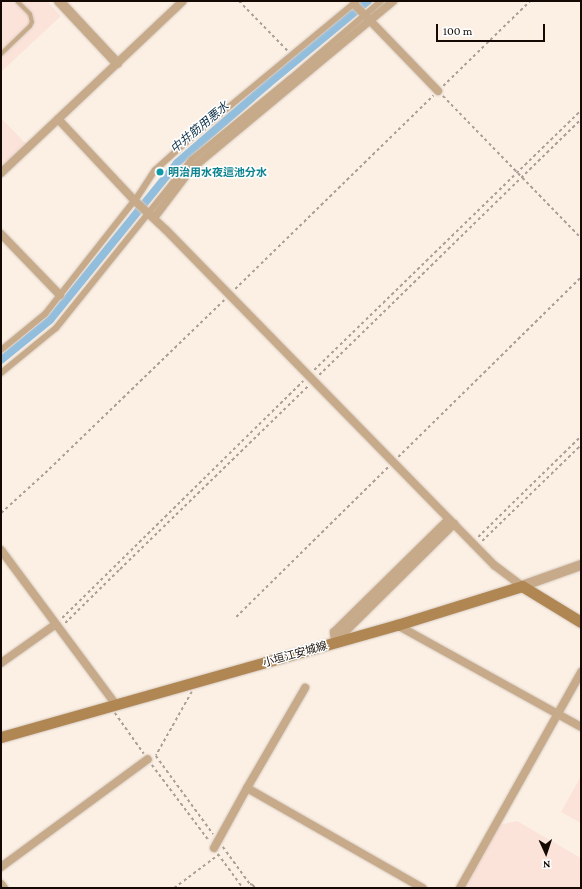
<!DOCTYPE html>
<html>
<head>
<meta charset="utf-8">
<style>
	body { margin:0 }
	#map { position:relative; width:582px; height:889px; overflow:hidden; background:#fcf0e5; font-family:"Crimson Pro","Noto Sans JP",serif }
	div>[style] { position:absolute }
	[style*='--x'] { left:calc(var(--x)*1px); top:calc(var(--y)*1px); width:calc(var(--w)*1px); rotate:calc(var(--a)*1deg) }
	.industrial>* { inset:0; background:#fbe3d9 }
	.canal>* { height:8px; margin:-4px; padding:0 4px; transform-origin:4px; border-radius:4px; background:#92bedd }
	.path>* { height:1.5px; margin-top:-0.75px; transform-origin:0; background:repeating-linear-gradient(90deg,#aa9f95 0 3px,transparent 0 6px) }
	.roads { filter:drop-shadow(0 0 1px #d7cbc1) drop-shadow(0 0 1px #d7cbc1) }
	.service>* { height:4px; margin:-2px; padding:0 2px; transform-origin:2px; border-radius:2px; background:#c7aa89 }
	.pedestrian>* { height:6px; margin:-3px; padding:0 3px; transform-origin:3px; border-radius:3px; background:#c7aa89 }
	.minor>* { height:8px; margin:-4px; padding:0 4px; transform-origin:4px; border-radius:4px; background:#c7aa89 }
	.tertiary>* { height:10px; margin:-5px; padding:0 5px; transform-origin:5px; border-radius:5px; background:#c7aa89 }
	.secondary>* { height:11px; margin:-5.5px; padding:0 5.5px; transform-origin:5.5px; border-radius:5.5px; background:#b08653 }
	.dots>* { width:11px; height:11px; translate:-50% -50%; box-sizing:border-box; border:2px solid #fff; border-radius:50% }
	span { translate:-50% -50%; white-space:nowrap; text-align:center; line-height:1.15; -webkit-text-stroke:3px #fff; paint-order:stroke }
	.culture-label { font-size:11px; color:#0d838f; font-weight:700 }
	.left { translate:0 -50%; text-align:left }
	.street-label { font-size:11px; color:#140a03 }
	.water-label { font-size:12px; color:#12354b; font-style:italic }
	.frame { position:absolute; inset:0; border:2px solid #140a03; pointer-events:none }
	.north { position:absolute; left:526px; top:833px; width:40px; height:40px; -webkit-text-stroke:3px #fff; paint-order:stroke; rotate:177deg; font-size:11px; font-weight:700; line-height:16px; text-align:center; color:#140a03 }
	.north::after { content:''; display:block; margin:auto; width:14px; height:18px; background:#140a03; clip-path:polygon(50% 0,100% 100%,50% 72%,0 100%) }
	.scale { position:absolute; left:436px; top:24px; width:109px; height:18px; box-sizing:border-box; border:2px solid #140a03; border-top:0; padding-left:5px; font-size:12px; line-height:14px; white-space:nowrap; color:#140a03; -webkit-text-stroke:3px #fff; paint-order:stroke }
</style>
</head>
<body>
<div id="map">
	<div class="industrial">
		<i style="clip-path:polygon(1px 1px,47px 1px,61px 16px,1px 72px)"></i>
		<i style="clip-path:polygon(1px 118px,27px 145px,1px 170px)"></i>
		<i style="clip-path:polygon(581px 776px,581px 823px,561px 812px)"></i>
		<i style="clip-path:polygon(517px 821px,581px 858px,581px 888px,463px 888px,499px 825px)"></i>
	</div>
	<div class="canal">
		<i style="--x:1;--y:360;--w:63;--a:-39.2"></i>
		<i style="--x:50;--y:320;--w:202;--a:-51"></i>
		<i style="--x:177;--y:163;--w:121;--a:-41"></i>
		<i style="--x:268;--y:84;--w:130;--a:-39.7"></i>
	</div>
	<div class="path">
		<i style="--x:239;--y:1;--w:70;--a:45.6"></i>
		<i style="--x:443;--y:86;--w:122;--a:-44.3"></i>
		<i style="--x:443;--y:96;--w:198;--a:45.8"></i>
		<i style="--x:235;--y:289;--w:277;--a:-44.3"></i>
		<i style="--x:314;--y:370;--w:373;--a:-44.2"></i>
		<i style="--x:319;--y:375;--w:366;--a:-44.3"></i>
		<i style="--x:398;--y:457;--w:257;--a:-44.5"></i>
		<i style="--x:1;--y:513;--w:59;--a:-42.3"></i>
		<i style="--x:45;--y:473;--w:249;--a:-44"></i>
		<i style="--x:478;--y:537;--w:144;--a:-44.4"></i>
		<i style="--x:482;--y:541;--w:138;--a:-44.1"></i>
		<i style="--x:120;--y:569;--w:262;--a:-44.2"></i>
		<i style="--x:236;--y:617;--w:214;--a:-44.6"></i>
		<i style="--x:62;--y:618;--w:338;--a:-44.5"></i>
		<i style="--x:65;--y:623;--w:77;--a:-44.5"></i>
		<i style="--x:120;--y:569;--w:1;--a:45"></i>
		<i style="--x:192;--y:692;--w:73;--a:119.4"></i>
		<i style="--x:156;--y:756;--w:97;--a:53.8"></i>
		<i style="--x:115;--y:713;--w:50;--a:54.7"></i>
		<i style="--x:152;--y:765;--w:96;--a:53"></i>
		<i style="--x:223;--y:847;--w:46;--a:53.9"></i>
		<i style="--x:250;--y:884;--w:3;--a:18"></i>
		<i style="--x:253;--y:885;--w:4;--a:56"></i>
		<i style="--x:218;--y:854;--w:42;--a:53.7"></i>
		<i style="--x:174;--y:888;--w:55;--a:-36.9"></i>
	</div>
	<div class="roads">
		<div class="service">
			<i style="--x:1;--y:54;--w:40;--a:-44"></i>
			<i style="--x:30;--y:26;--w:4;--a:-63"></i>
			<i style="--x:32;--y:22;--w:8;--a:-104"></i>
			<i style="--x:30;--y:14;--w:18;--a:-135"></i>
		</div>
		<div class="pedestrian">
			<i style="--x:1;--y:350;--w:57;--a:-39.3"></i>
			<i style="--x:45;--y:314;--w:150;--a:-51.8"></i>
			<i style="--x:138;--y:196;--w:31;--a:-57"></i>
			<i style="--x:155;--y:170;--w:39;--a:-42"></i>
			<i style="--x:184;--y:144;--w:224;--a:-39.6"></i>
			<i style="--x:1;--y:373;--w:71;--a:-39.3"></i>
			<i style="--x:56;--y:328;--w:216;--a:-51.2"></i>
			<i style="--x:191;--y:160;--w:129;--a:-39.4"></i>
			<i style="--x:291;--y:78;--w:118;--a:-40.5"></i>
		</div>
		<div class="minor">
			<i style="--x:354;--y:4;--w:121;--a:46"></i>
			<i style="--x:58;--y:119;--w:111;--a:46.8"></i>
			<i style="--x:134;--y:200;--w:44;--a:43.2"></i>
			<i style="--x:166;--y:230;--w:469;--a:45.6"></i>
			<i style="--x:494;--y:565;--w:35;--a:37"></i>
			<i style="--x:1;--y:173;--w:250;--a:-43.4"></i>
			<i style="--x:154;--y:218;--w:61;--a:-52.9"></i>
			<i style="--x:191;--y:169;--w:263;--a:-39.7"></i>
			<i style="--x:1;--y:234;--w:85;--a:46"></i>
			<i style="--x:1;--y:550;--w:193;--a:53.4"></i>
			<i style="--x:397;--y:625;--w:210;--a:29"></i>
			<i style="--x:335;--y:642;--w:10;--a:-96"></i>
			<i style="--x:334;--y:632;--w:161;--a:-44.5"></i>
			<i style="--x:335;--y:642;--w:168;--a:-44.8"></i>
			<i style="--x:1;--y:663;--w:67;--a:-35.3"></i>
			<i style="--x:247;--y:788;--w:116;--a:-59.9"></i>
			<i style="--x:214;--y:848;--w:68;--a:-61.2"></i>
			<i style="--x:247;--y:788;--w:202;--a:29.7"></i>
			<i style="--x:1;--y:867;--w:182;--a:-36.3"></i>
			<i style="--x:1;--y:884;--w:5;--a:53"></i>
			<i style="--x:460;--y:888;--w:248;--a:-60.7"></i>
		</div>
		<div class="tertiary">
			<i style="--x:59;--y:1;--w:85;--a:46.9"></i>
			<i style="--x:522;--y:586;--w:63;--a:-19.6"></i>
		</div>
		<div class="secondary">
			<i style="--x:1;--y:737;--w:412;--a:-15.8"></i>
			<i style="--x:397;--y:625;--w:131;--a:-17.3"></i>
			<i style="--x:522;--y:586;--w:69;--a:31.4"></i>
		</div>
	</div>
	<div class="dots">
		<i style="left:160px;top:172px;background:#0f9aa8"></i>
	</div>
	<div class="culture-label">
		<span class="left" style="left:168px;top:172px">明治用水夜這池分水</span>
	</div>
	<div class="street-label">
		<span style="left:295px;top:654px;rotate:-16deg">小垣江安城線</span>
	</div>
	<div class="water-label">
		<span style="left:200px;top:128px;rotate:-40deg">中井筋用悪水</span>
	</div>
	<div class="frame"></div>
	<div class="north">N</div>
	<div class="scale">100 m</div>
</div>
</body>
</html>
